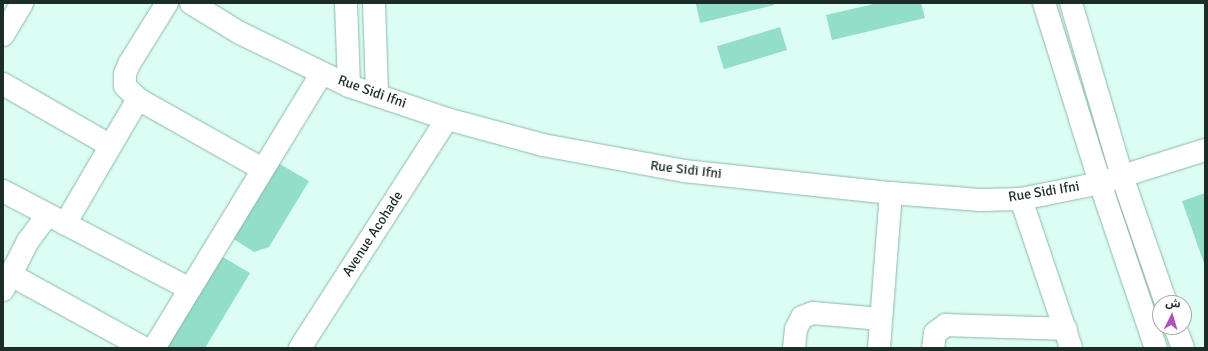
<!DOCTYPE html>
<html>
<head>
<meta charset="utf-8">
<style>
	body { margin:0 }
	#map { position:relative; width:1208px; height:351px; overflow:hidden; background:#dbfdf3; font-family:Signika,"Noto Sans Arabic",sans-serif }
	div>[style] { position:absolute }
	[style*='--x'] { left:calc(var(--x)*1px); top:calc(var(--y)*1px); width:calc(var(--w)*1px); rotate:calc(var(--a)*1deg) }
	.building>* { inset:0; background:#92dec9; transform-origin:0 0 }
	.roads { filter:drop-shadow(0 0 1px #8fb7ab) drop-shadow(0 0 1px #8fb7ab) }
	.minor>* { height:22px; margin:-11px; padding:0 11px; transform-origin:11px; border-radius:11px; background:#fff }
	span { translate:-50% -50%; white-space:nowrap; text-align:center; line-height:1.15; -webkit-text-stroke:4px #fff; paint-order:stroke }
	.street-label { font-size:14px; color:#1c2d28 }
	.frame { position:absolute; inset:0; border:4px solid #1c2d28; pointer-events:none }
	.north { position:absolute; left:1152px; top:295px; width:40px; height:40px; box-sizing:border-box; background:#fff; border:1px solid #a4aba9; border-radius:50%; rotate:5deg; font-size:11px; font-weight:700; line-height:16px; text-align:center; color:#1c2d28 }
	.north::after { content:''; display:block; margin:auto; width:14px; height:18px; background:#af50ba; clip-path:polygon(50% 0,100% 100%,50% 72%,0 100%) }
</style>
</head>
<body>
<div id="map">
	<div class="building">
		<i style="clip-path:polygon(701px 3px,773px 3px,774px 5px,700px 23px,696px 4px)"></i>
		<i style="clip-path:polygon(878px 3px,921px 3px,925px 18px,832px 40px,826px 15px)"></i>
		<i style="left:780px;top:27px;width:24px;height:66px;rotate:73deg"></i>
		<i style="clip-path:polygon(273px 160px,309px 181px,269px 247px,254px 252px,229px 236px)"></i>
		<i style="clip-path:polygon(1205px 193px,1205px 266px,1182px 201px)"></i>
		<i style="clip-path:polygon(221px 256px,250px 273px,205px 348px,167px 348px)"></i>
	</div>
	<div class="roads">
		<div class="minor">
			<i style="--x:167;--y:3;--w:72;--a:121.9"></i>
			<i style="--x:129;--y:64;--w:11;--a:112"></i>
			<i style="--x:125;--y:74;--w:12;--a:90"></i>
			<i style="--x:125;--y:86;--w:18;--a:45"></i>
			<i style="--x:138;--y:99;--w:142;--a:29.4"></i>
			<i style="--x:191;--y:3;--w:57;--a:31.5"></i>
			<i style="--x:240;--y:33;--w:121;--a:25.9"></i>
			<i style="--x:349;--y:86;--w:103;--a:18.6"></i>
			<i style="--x:447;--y:119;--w:99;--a:15.2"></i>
			<i style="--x:543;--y:145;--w:143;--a:10.4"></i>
			<i style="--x:684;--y:171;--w:208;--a:6.1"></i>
			<i style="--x:891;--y:193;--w:89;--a:4.5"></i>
			<i style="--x:980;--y:200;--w:41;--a:-1.4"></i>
			<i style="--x:1021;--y:199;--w:81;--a:-11.4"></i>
			<i style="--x:1100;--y:183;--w:110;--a:-17.4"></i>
			<i style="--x:346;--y:3;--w:83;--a:87.9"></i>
			<i style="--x:374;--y:3;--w:92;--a:88.1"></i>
			<i style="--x:1044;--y:3;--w:189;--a:72.7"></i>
			<i style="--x:1100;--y:183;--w:174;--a:71.3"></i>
			<i style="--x:1071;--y:3;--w:180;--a:73.6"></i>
			<i style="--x:1122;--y:176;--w:134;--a:70.9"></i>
			<i style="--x:3;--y:35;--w:37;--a:-59"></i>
			<i style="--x:3;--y:84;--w:122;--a:29.9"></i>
			<i style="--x:3;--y:191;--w:211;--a:27.7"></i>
			<i style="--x:1021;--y:199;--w:157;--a:71.4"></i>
			<i style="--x:65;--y:224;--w:145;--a:-59.7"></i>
			<i style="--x:11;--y:275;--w:152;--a:28.8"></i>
			<i style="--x:3;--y:290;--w:55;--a:-63"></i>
			<i style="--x:28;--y:241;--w:31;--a:-53"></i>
			<i style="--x:1175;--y:327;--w:22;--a:69"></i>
			<i style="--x:154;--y:348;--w:322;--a:-58.6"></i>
			<i style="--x:300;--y:348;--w:272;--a:-57.3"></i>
			<i style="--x:794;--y:348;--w:19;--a:-84"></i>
			<i style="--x:796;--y:329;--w:13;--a:-63"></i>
			<i style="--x:802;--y:317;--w:12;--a:-20"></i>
			<i style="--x:813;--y:313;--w:68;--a:5"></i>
			<i style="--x:879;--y:348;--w:155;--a:-85.6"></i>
			<i style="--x:933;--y:348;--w:15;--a:-82"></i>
			<i style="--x:935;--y:333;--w:14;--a:-36"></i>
			<i style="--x:946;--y:325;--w:120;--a:1.9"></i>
		</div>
	</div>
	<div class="street-label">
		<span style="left:372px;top:92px;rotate:20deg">Rue Sidi Ifni</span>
		<span style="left:686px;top:170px;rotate:7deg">Rue Sidi Ifni</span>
		<span style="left:1044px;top:192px;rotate:-9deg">Rue Sidi Ifni</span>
		<span style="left:373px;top:234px;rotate:-57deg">Avenue Acohade</span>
	</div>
	<div class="frame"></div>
	<div class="north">ش</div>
</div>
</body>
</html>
